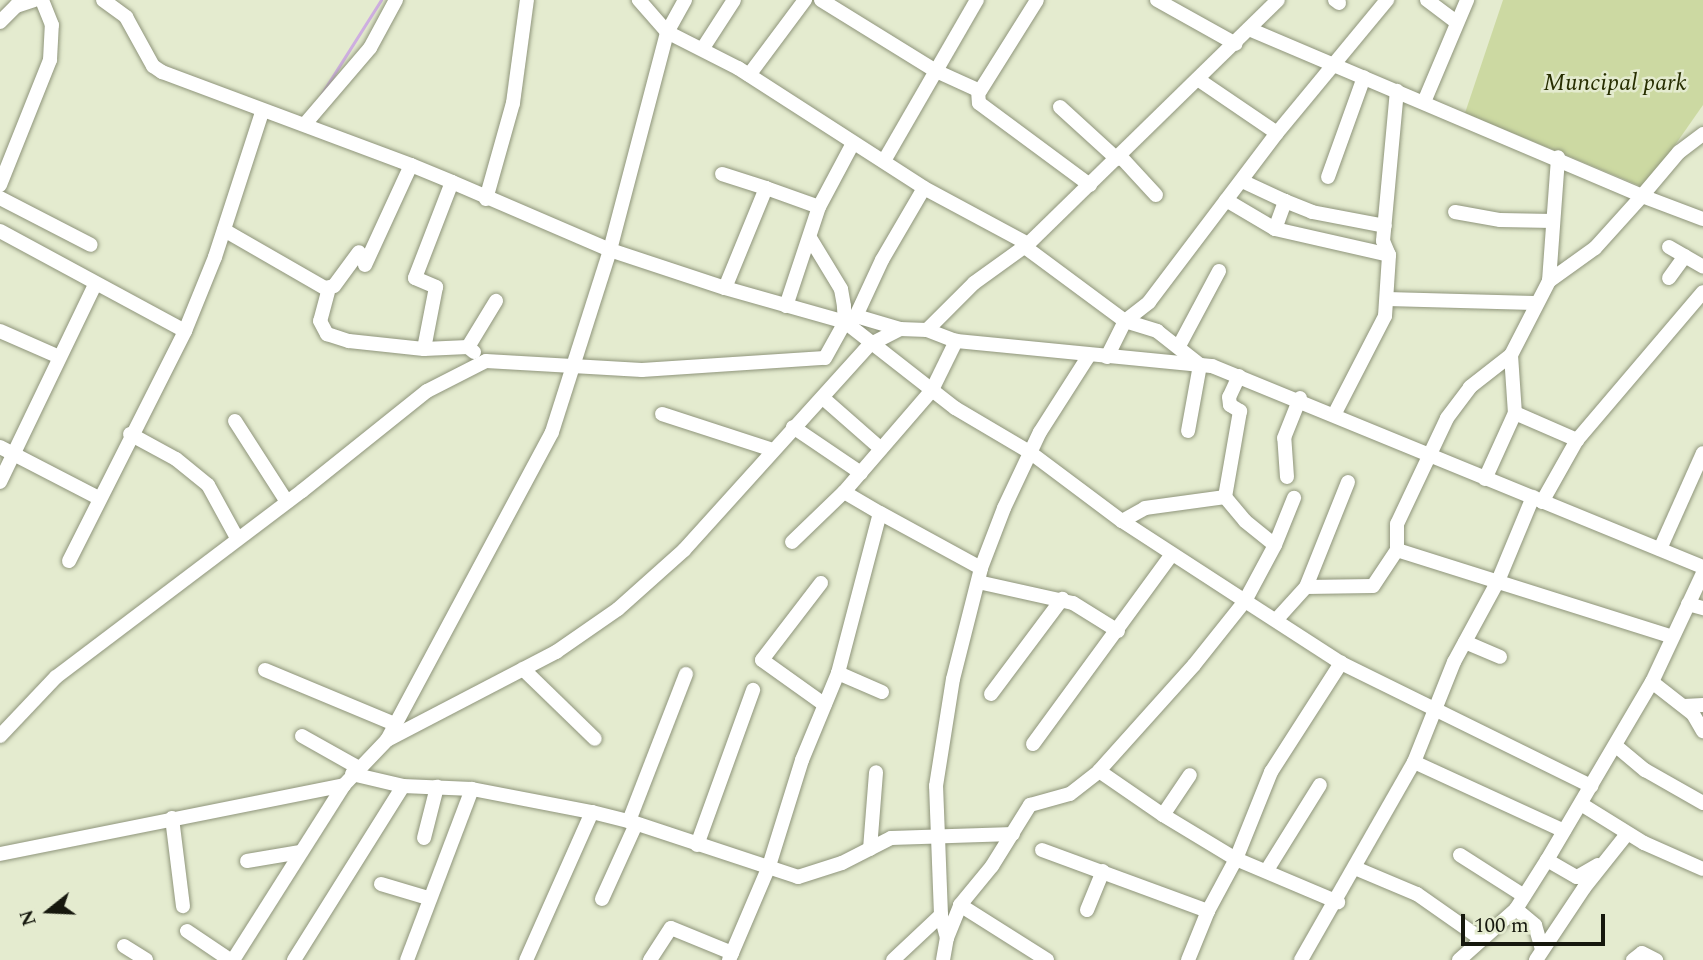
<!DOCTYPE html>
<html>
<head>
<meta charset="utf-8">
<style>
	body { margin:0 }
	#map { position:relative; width:1703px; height:960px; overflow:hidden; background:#e4ebcf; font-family:Spectral,serif }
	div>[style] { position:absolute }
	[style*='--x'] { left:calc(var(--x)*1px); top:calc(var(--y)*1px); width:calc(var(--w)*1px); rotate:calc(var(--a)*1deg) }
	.green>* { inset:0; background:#ccd9a2 }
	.stream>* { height:2.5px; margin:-1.25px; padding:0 1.25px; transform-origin:1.25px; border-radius:1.25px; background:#ceaee1 }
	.roads { filter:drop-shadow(0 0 2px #8f957b) drop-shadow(0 0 2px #8f957b) }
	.minor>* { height:14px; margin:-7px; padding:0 7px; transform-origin:7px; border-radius:7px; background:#fff }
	span { translate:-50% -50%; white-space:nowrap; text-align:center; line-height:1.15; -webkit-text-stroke:5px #e4ebcf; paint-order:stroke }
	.park-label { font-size:24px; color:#272e00; font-style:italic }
	.north { position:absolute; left:14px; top:876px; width:70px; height:70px; -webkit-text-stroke:5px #e4ebcf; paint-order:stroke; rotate:252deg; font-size:19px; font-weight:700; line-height:28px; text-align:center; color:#16180e }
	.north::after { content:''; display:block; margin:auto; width:24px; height:32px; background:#16180e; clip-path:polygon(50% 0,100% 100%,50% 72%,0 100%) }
	.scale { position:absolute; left:1461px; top:914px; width:144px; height:32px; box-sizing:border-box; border:4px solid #16180e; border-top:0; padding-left:9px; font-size:21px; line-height:24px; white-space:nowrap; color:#16180e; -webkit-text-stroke:5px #e4ebcf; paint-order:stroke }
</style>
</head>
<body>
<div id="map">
	<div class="green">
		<i style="clip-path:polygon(1503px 0,1703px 0,1703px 105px,1645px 188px,1465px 113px)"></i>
	</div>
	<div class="stream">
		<i style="--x:321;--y:95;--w:112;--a:-57.7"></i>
	</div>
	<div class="roads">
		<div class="minor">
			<i style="--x:103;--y:0;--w:29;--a:36"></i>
			<i style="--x:126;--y:17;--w:56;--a:61.1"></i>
			<i style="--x:153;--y:66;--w:11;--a:34"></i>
			<i style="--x:162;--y:72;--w:266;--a:20.5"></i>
			<i style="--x:685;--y:0;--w:37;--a:119"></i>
			<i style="--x:667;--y:32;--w:80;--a:26.9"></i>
			<i style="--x:738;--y:68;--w:221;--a:32.8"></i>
			<i style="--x:924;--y:188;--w:118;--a:28.3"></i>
			<i style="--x:821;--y:0;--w:135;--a:31.7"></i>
			<i style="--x:936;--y:71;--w:48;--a:24.4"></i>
			<i style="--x:980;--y:91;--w:107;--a:-57.9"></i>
			<i style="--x:1157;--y:0;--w:90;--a:29.1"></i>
			<i style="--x:1335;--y:0;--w:5;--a:37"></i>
			<i style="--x:1427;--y:0;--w:36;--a:37"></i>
			<i style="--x:0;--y:22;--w:23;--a:-45"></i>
			<i style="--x:16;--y:6;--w:19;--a:-18"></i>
			<i style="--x:1249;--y:29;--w:427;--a:23"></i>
			<i style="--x:1642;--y:196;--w:70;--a:132.1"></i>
			<i style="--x:1595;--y:248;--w:57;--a:144.3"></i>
			<i style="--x:703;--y:48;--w:57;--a:-57.1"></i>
			<i style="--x:749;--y:75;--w:94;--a:-53.3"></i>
			<i style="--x:1199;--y:80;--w:94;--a:34.2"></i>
			<i style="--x:978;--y:90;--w:13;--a:86"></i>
			<i style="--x:979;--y:103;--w:138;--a:36.5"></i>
			<i style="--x:1424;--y:102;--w:111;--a:-67.1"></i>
			<i style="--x:1060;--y:107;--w:77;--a:42.4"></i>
			<i style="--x:305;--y:124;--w:100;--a:-49.5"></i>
			<i style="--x:370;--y:48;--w:55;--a:-61.6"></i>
			<i style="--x:1703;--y:134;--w:30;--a:143"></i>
			<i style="--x:1679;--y:152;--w:57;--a:130.1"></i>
			<i style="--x:1642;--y:196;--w:65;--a:20.7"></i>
			<i style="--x:1120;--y:156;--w:53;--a:47.3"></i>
			<i style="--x:884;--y:161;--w:186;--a:-60"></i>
			<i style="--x:722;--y:174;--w:46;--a:17.7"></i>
			<i style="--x:766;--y:188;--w:108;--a:112.3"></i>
			<i style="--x:1328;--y:177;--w:106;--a:-70.2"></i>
			<i style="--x:1242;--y:181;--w:47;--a:24.9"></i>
			<i style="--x:452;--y:182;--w:172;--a:23.3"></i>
			<i style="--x:610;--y:250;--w:121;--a:18.3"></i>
			<i style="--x:725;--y:288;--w:125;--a:15.8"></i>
			<i style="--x:845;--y:322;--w:13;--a:-29"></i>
			<i style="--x:856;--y:316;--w:46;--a:16.5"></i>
			<i style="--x:0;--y:185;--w:135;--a:-68.2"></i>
			<i style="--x:50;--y:60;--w:35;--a:-87"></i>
			<i style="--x:52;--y:25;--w:27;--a:-112"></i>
			<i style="--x:766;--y:188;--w:56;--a:19.7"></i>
			<i style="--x:0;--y:198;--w:102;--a:27.3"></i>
			<i style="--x:486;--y:199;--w:100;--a:-74.3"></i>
			<i style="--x:513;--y:103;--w:104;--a:-82.3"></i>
			<i style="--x:1226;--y:200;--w:57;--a:30.6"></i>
			<i style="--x:1275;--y:229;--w:117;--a:12.8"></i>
			<i style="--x:1455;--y:212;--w:46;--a:10.1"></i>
			<i style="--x:1500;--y:220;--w:53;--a:1.1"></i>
			<i style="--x:1275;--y:229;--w:30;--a:-70"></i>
			<i style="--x:1285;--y:201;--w:29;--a:22"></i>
			<i style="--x:1312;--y:212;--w:74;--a:10.9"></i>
			<i style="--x:224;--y:230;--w:116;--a:29.9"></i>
			<i style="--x:325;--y:288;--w:9;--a:-13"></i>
			<i style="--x:334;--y:286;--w:42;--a:-53.7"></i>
			<i style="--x:0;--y:231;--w:210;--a:28.4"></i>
			<i style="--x:1025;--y:247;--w:124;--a:36.5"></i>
			<i style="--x:1125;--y:321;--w:34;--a:17"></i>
			<i style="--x:1157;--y:331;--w:55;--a:38.3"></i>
			<i style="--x:1200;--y:365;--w:67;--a:100.3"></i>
			<i style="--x:1669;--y:247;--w:39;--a:30"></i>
			<i style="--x:365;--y:265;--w:110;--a:-65.3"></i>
			<i style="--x:411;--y:165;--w:44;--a:22.5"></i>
			<i style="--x:452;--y:182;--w:103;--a:111.1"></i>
			<i style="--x:415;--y:278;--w:23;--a:23"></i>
			<i style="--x:436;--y:287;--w:63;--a:101"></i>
			<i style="--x:1669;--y:278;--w:27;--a:-54"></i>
			<i style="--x:329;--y:288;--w:34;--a:105"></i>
			<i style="--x:320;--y:321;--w:15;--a:62"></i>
			<i style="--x:327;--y:334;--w:23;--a:18"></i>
			<i style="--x:349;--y:341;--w:75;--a:6.1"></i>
			<i style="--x:424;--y:349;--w:44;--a:-2.6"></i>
			<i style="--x:1387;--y:299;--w:147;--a:1.6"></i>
			<i style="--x:786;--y:306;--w:104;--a:-71.6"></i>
			<i style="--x:819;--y:207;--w:72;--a:-62"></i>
			<i style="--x:856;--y:316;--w:62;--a:-65.1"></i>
			<i style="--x:882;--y:260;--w:83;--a:-59.7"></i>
			<i style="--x:845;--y:322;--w:140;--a:38"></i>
			<i style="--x:955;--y:408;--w:88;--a:30.6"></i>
			<i style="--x:1031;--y:453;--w:114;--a:36.8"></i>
			<i style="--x:1122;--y:521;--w:147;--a:33"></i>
			<i style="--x:1245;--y:601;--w:82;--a:128.6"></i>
			<i style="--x:1194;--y:665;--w:142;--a:131.9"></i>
			<i style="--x:1099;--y:771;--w:78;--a:34.5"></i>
			<i style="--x:1163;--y:815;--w:85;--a:31.1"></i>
			<i style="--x:1236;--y:859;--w:94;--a:-68.1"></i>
			<i style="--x:1271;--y:772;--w:130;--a:-57.3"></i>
			<i style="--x:927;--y:330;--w:31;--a:21"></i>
			<i style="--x:956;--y:341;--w:257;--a:5.6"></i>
			<i style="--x:1212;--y:366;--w:531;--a:22.26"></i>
			<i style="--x:0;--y:331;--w:62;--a:23.7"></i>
			<i style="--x:1179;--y:346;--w:85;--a:-61.9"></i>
			<i style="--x:474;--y:352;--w:8;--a:-140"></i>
			<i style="--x:468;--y:347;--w:54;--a:-58.7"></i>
			<i style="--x:1511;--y:355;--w:58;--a:86.1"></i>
			<i style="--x:1515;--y:413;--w:68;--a:23.5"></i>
			<i style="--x:1577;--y:440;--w:194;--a:-49.6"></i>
			<i style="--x:1107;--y:357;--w:40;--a:-63.4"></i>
			<i style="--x:1125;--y:321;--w:31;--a:-38"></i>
			<i style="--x:1149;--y:302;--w:212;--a:-52.9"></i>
			<i style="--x:1277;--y:133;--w:173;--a:-50.4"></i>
			<i style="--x:1239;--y:376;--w:23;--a:115"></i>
			<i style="--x:1229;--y:397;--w:8;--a:83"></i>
			<i style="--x:1230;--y:405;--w:12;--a:31"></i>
			<i style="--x:1240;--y:411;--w:87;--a:99.9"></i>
			<i style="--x:1225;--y:497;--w:31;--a:50"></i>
			<i style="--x:1245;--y:521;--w:38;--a:39"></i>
			<i style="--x:1275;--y:545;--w:64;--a:118.2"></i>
			<i style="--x:1245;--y:601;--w:114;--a:32.9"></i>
			<i style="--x:1341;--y:663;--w:279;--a:26.2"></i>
			<i style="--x:823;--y:398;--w:77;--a:41.3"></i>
			<i style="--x:1335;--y:413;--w:109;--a:-62.7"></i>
			<i style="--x:1385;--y:316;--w:61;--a:-86.2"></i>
			<i style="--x:1389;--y:255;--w:15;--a:-113"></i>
			<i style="--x:1383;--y:241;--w:151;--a:-84.7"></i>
			<i style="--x:662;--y:414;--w:117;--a:18"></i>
			<i style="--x:235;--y:421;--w:96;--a:57.3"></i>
			<i style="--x:793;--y:427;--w:82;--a:34.1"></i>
			<i style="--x:130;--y:434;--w:52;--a:28.5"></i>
			<i style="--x:176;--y:459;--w:41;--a:39.1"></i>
			<i style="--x:208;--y:485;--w:60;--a:61.3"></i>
			<i style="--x:0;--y:447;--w:111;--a:27.3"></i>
			<i style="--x:1287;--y:477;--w:39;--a:-94"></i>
			<i style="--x:1284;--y:438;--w:43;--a:-68.2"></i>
			<i style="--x:1485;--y:479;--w:72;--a:-65.6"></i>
			<i style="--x:0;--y:482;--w:219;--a:-64.3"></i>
			<i style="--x:844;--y:492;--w:42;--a:30.3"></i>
			<i style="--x:1542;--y:502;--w:71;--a:-60.6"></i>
			<i style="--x:1122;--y:521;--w:26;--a:-29"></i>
			<i style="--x:1145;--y:508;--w:81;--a:-7.8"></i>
			<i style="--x:792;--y:542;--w:72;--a:-43.9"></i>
			<i style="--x:844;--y:492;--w:135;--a:-49.2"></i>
			<i style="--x:932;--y:390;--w:55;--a:-63.9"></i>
			<i style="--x:1275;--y:545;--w:51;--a:-68"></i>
			<i style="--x:1660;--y:549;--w:105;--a:-65.9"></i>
			<i style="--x:1397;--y:550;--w:26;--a:-90"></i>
			<i style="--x:1397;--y:524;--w:117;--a:-64.7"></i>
			<i style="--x:1447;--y:418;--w:39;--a:-53"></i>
			<i style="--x:1470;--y:387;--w:52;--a:-38"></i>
			<i style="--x:1511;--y:355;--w:83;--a:-62.8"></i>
			<i style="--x:1549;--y:281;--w:124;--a:-85.8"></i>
			<i style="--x:69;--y:561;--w:258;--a:-63.2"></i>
			<i style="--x:185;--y:331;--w:80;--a:-67.9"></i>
			<i style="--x:215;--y:257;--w:152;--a:-72"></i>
			<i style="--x:978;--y:582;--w:97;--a:12.5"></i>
			<i style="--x:1073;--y:603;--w:53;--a:31.9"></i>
			<i style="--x:821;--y:583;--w:97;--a:127.5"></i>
			<i style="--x:762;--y:660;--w:77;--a:35.5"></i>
			<i style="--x:1306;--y:587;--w:113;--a:-68.2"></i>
			<i style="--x:1688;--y:604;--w:16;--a:15"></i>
			<i style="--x:1277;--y:619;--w:43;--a:-47.8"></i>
			<i style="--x:1306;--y:587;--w:67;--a:-0.9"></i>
			<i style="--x:1373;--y:586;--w:43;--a:-56.3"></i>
			<i style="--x:1397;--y:550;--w:289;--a:17.5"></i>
			<i style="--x:1465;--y:642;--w:38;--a:23"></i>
			<i style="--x:523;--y:669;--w:100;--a:44.2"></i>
			<i style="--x:265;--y:670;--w:141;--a:22.6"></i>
			<i style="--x:838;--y:673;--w:48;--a:23.4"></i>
			<i style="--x:686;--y:674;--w:158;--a:111.2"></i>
			<i style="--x:629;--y:821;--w:178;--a:18.3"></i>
			<i style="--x:798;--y:877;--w:46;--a:-17.7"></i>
			<i style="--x:842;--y:863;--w:55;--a:-27"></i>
			<i style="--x:891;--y:838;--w:122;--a:-1.9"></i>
			<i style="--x:1652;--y:682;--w:52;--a:38"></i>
			<i style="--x:1693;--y:714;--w:20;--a:60"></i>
			<i style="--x:991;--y:694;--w:119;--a:-53.2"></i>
			<i style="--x:1684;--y:706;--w:19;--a:-3"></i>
			<i style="--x:0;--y:736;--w:81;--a:-46.5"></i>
			<i style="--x:56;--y:677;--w:308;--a:-37.1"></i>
			<i style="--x:302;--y:491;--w:160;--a:-38.7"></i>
			<i style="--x:427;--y:391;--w:66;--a:-27"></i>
			<i style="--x:486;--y:361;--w:156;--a:3.3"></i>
			<i style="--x:642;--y:370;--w:183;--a:-3.8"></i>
			<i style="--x:825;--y:358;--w:41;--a:-60.9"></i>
			<i style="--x:845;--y:322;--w:16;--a:-94"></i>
			<i style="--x:844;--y:306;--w:17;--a:-100"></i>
			<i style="--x:841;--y:289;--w:60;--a:-121.3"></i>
			<i style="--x:302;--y:736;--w:65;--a:29.3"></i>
			<i style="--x:387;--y:740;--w:349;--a:-61.8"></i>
			<i style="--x:552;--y:432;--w:191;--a:-72.3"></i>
			<i style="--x:610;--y:250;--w:225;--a:-75.3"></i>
			<i style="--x:667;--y:32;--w:43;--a:-131.2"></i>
			<i style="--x:1033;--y:744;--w:235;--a:-53.8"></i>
			<i style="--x:1616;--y:746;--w:38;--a:40"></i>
			<i style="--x:1645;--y:770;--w:67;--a:29.6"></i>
			<i style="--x:1414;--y:762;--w:165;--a:24.7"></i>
			<i style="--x:352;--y:774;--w:52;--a:13.2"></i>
			<i style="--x:403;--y:786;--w:69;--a:2.5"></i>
			<i style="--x:472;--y:789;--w:183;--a:110.8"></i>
			<i style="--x:472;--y:789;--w:122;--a:10.9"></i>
			<i style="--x:592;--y:812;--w:162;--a:114"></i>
			<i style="--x:1581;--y:804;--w:74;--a:31.8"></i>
			<i style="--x:1644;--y:843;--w:64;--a:23.8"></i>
			<i style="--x:592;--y:812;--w:38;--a:14"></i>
			<i style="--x:1163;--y:815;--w:48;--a:-56"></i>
			<i style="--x:172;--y:818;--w:89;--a:82.9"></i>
			<i style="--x:424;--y:838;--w:53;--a:-75.7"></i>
			<i style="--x:697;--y:845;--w:165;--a:-70.1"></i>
			<i style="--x:870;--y:849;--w:77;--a:-85.5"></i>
			<i style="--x:1042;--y:850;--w:177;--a:20.2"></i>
			<i style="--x:1208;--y:911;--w:53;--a:112.2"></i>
			<i style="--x:0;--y:854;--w:351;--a:-11.3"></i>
			<i style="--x:1460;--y:855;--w:76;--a:32.6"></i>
			<i style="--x:1547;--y:860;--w:34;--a:30"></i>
			<i style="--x:1577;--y:877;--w:24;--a:-30"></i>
			<i style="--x:247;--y:861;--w:54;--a:-9.6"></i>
			<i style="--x:1355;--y:868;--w:67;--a:22.8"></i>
			<i style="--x:1417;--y:894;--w:78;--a:35.1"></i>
			<i style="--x:1267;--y:870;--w:100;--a:-58.1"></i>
			<i style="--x:381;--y:884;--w:49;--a:16.6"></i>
			<i style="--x:602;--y:899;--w:82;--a:-65.6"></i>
			<i style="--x:960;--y:905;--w:103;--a:32.3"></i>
			<i style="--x:1516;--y:909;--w:25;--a:40"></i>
			<i style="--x:1535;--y:925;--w:25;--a:74"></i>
			<i style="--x:1087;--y:910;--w:42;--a:-67.7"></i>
			<i style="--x:1208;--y:911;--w:59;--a:-61.7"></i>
			<i style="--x:1236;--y:859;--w:111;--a:22.9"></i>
			<i style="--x:187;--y:931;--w:52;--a:34"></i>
			<i style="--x:947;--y:938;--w:35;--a:-68"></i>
			<i style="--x:960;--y:905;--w:50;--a:-50.6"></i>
			<i style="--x:992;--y:866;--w:72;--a:-58.1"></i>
			<i style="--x:1030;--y:805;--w:41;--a:-15.4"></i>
			<i style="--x:1070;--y:794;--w:37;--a:-38"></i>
			<i style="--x:124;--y:946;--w:26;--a:32"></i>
			<i style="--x:233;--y:960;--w:207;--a:-57.6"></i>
			<i style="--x:344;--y:785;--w:62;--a:-46.3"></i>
			<i style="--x:387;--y:740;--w:191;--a:-27.5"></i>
			<i style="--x:556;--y:652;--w:75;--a:-34.7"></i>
			<i style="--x:618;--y:609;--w:89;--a:-41.8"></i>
			<i style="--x:684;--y:550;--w:276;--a:-47.9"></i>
			<i style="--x:869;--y:345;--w:35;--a:-27"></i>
			<i style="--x:900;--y:329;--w:27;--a:2"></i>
			<i style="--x:927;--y:330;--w:66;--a:-45"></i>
			<i style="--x:974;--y:283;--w:67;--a:-35.8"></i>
			<i style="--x:1028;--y:244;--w:349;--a:-44.3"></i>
			<i style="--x:294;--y:960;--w:205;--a:-57.9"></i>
			<i style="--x:650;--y:960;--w:38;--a:-57"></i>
			<i style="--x:671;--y:928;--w:66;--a:22.3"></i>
			<i style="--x:729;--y:960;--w:102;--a:-66.9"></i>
			<i style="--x:769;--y:866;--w:111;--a:-72.7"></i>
			<i style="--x:802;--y:760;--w:94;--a:-67.5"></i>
			<i style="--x:838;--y:673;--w:165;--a:-75.3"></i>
			<i style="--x:880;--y:513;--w:115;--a:28.6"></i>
			<i style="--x:893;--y:960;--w:66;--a:-43.2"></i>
			<i style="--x:943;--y:960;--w:22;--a:-80"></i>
			<i style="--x:947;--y:938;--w:24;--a:-105"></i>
			<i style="--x:941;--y:915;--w:129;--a:-92.2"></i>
			<i style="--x:936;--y:786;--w:108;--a:-81"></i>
			<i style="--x:953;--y:679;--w:114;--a:-75.8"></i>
			<i style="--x:981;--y:568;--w:64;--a:-69"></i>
			<i style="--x:1004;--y:508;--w:84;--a:-64.7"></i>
			<i style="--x:1040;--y:432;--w:89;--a:-57.4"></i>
			<i style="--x:1301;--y:960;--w:228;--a:-60.3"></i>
			<i style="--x:1414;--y:762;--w:108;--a:-68.2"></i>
			<i style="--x:1454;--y:662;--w:92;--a:-61.5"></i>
			<i style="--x:1498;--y:581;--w:91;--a:-67.4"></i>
			<i style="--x:1459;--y:960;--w:76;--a:-41.8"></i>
			<i style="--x:1516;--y:909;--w:58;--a:-57.7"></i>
			<i style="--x:1547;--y:860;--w:207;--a:-59.5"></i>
			<i style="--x:1652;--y:682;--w:120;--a:-64.9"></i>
			<i style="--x:1536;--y:960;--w:87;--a:-56.3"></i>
			<i style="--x:1584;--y:888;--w:69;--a:-51.5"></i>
			<i style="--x:1633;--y:960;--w:11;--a:-38"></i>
			<i style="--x:1642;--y:953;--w:16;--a:27"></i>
		</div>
	</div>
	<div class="park-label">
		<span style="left:1615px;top:84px">Muncipal park</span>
	</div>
	<div class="north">N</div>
	<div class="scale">100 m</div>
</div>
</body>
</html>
